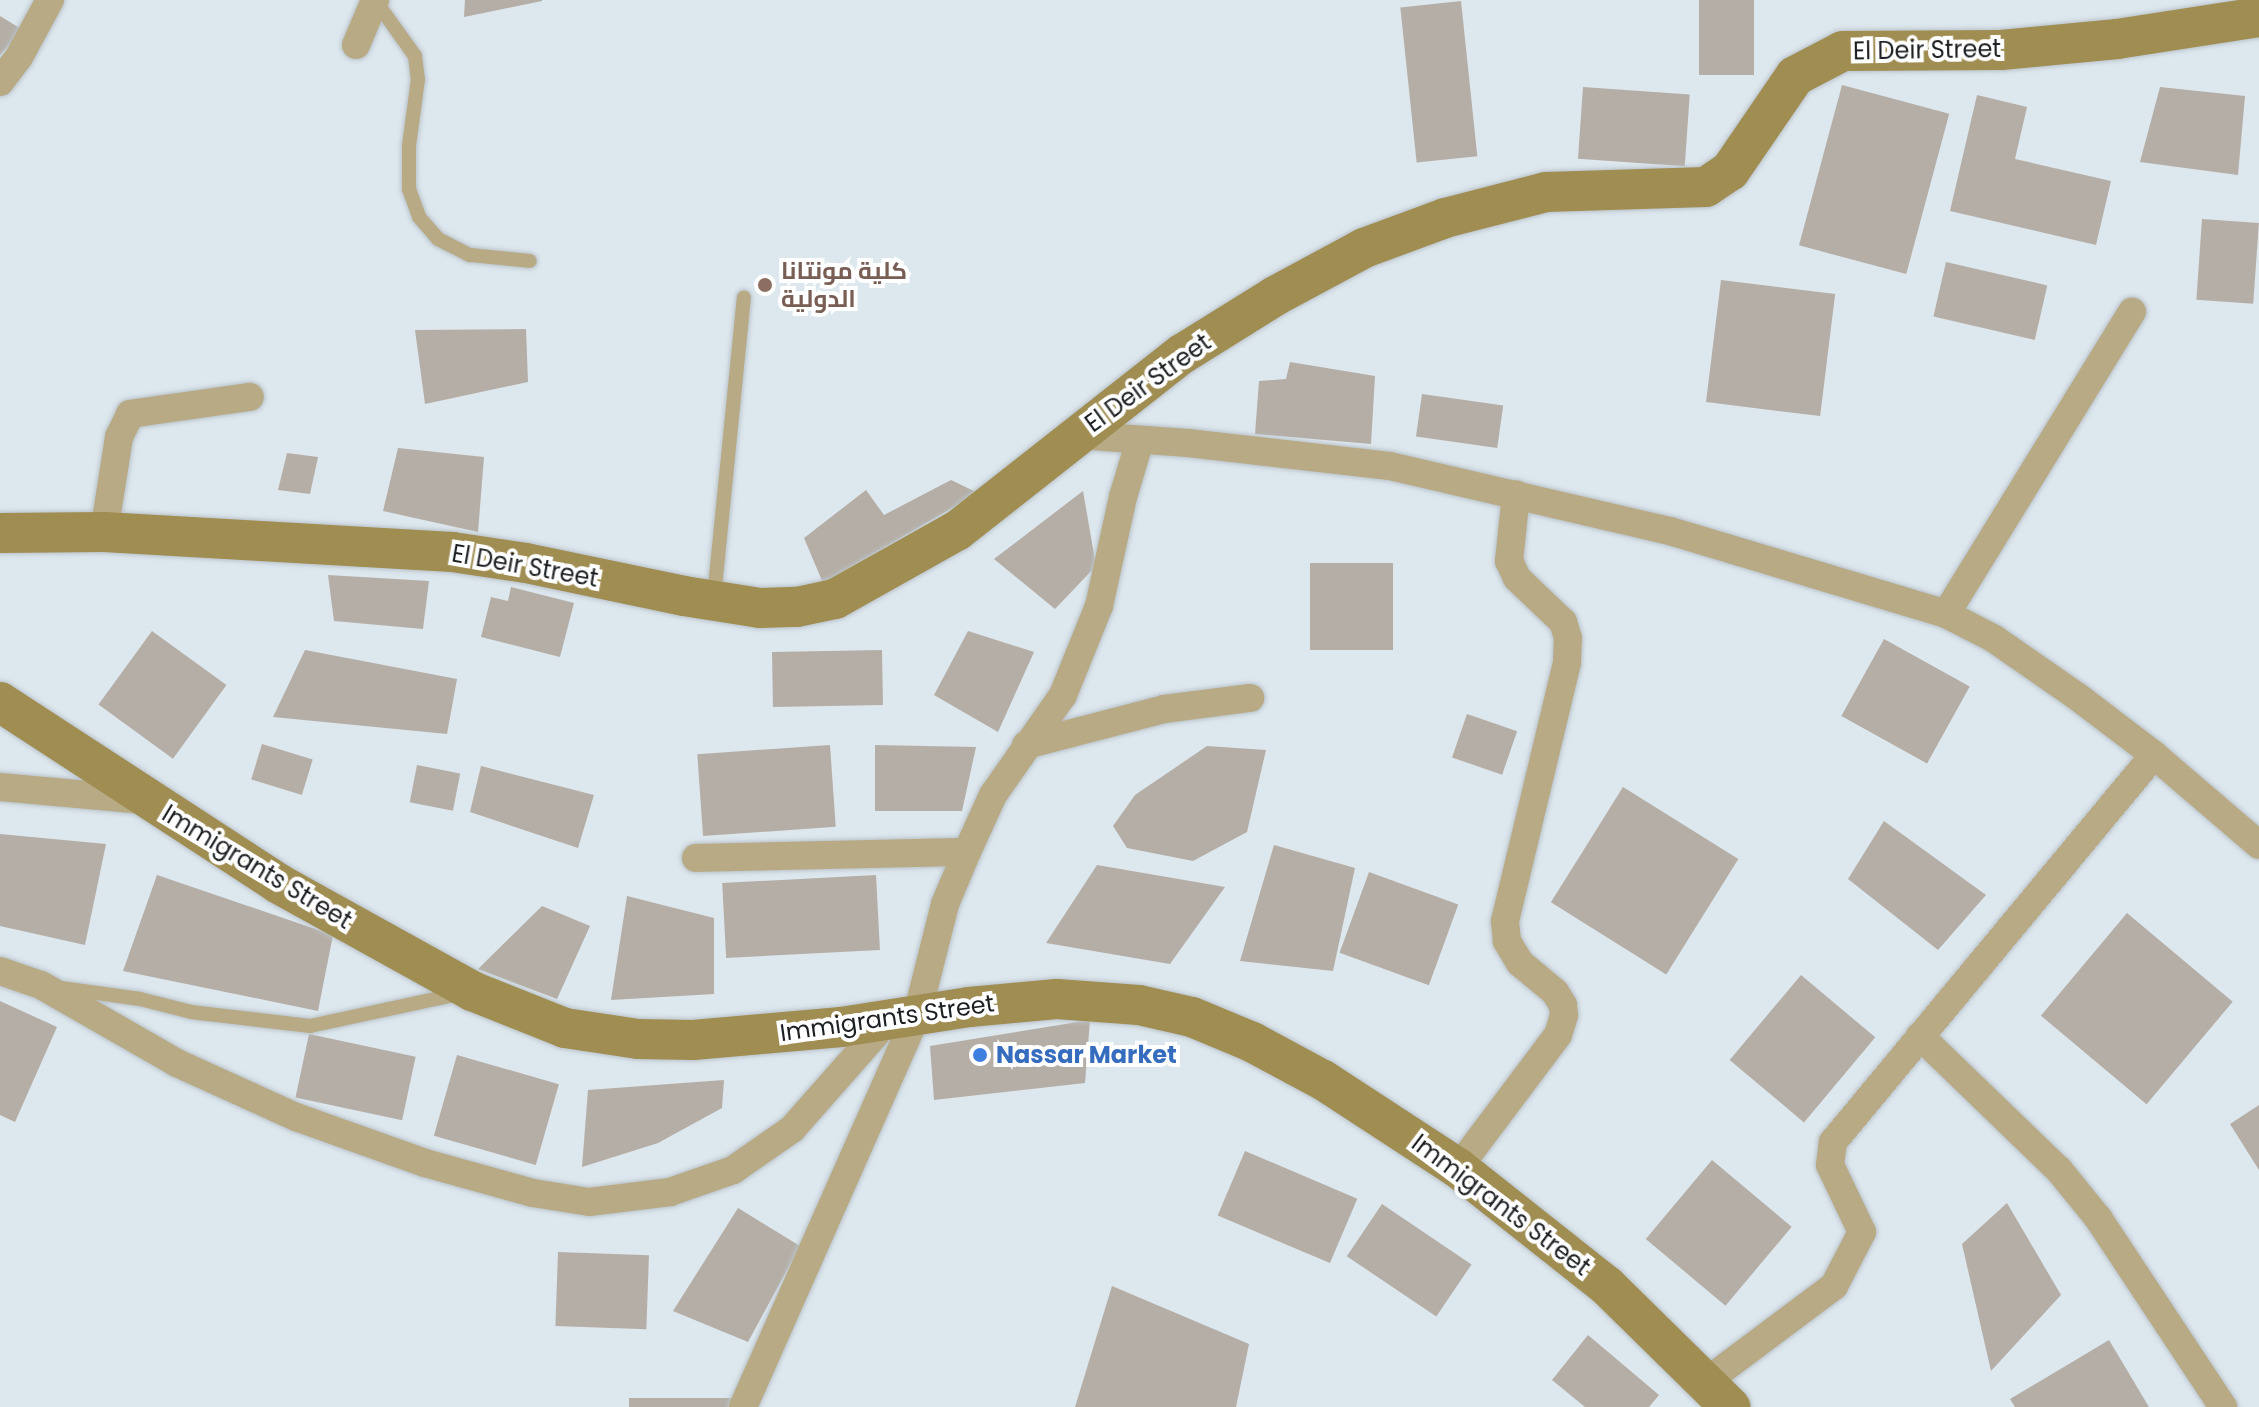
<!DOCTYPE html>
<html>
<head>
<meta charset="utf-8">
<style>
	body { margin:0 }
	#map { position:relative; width:2259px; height:1407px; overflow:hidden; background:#dde7ee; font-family:Poppins,Cairo,sans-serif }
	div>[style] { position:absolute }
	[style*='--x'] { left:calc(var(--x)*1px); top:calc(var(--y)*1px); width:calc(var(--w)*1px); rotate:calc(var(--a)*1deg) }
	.building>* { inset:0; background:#b5aea6; transform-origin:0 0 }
	.roads { filter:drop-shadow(0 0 2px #bac3c9) drop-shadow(0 0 2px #bac3c9) }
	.lane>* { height:14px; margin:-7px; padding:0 7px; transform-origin:7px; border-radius:7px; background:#b7aa84 }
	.street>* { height:28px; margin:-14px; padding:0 14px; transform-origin:14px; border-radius:14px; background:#b7aa84 }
	.secondary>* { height:40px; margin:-20px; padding:0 20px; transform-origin:20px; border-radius:20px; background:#a08d52 }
	.dots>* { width:22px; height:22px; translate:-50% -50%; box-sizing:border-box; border:4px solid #fff; border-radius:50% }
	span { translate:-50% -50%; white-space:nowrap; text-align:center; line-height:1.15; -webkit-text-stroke:8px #fff; paint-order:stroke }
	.street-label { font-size:24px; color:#1d2023 }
	.education-label { font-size:24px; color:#785e54; font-weight:700 }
	.left { translate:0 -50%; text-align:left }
	.shop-label { font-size:24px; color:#366cbe; font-weight:700 }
</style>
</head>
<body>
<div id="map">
	<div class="building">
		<i style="clip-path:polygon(465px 0,542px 0,542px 1px,464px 17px)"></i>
		<i style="left:1699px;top:0;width:55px;height:75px"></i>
		<i style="left:1461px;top:1px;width:156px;height:61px;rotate:84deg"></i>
		<i style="clip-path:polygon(0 16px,23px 30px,0 55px)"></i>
		<i style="left:1842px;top:85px;width:111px;height:166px;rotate:15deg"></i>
		<i style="left:1583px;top:87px;width:107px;height:72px;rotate:4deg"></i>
		<i style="clip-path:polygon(2160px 87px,2245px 96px,2238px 175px,2140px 162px)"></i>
		<i style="clip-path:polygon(1977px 95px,2027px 107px,2015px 159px,2111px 181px,2096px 245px,1950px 211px)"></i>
		<i style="left:2202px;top:219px;width:57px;height:81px;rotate:4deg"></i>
		<i style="left:1946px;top:262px;width:104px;height:56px;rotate:13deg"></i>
		<i style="left:1721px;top:280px;width:115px;height:123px;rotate:7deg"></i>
		<i style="clip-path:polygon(526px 329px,528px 382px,425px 404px,415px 330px)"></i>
		<i style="clip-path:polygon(1290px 362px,1375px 376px,1371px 444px,1255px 434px,1259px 381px,1286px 379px)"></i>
		<i style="left:1422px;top:394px;width:82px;height:43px;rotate:8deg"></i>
		<i style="clip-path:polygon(398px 448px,484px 457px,478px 532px,383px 511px)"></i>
		<i style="clip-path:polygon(287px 453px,318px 457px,310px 494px,278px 490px)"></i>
		<i style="clip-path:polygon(951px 480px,978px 493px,823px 583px,804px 538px,866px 490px,884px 515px)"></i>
		<i style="clip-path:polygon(1083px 491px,1096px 566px,1055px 609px,994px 559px)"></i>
		<i style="left:1310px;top:563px;width:83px;height:87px"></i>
		<i style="clip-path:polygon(328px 575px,429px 581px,423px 629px,334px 621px)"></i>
		<i style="clip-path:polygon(511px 587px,574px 603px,560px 657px,481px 637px,491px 597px,508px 601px)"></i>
		<i style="left:152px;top:631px;width:92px;height:91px;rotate:36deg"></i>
		<i style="clip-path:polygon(968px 631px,1034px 652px,998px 732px,934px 695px)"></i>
		<i style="left:1884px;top:639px;width:98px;height:88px;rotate:29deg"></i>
		<i style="clip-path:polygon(305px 650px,457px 679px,447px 734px,273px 717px)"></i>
		<i style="left:882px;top:650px;width:55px;height:110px;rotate:89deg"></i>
		<i style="left:1467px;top:714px;width:53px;height:46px;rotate:19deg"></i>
		<i style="left:262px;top:744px;width:53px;height:37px;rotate:17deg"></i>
		<i style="left:830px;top:745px;width:82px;height:133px;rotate:86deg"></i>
		<i style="clip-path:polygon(875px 745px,976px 747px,962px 811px,875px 811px)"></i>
		<i style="clip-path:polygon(1207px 746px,1266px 750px,1247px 832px,1193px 861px,1127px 848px,1113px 826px,1135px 795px)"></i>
		<i style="left:417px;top:765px;width:44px;height:38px;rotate:11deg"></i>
		<i style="clip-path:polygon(481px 766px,594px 795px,578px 848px,470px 812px)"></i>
		<i style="left:1623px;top:787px;width:136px;height:136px;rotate:32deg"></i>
		<i style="clip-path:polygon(1884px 821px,1986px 895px,1938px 950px,1848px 879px)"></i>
		<i style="clip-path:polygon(0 834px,106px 844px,85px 945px,0 926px)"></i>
		<i style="clip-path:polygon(1274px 845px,1355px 868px,1333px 971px,1240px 961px)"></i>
		<i style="clip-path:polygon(1097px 865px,1225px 887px,1170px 964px,1046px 943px)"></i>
		<i style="left:1369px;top:872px;width:95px;height:86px;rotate:20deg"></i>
		<i style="clip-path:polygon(157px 875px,333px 935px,318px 1011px,123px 971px)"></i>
		<i style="left:876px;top:875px;width:75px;height:154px;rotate:87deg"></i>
		<i style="clip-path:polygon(627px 896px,714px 918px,714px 994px,611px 1000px)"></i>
		<i style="clip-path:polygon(542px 906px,590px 926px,557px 999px,478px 969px)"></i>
		<i style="left:2127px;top:913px;width:138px;height:134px;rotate:40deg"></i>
		<i style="left:1801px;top:975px;width:97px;height:111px;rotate:40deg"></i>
		<i style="clip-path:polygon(0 1001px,57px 1027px,15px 1122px,0 1115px)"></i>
		<i style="clip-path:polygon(1090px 1020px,1085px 1083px,934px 1100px,930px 1046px)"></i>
		<i style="left:309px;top:1034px;width:109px;height:65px;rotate:12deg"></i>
		<i style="left:457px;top:1055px;width:106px;height:84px;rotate:16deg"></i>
		<i style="clip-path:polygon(724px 1080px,722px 1108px,658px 1143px,582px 1167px,588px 1090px)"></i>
		<i style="clip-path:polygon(2259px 1105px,2259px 1170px,2230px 1124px)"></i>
		<i style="left:1245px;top:1151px;width:122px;height:70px;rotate:23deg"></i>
		<i style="left:1712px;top:1160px;width:104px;height:103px;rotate:40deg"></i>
		<i style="clip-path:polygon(2007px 1203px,2061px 1295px,1991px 1371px,1962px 1244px)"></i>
		<i style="left:1382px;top:1204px;width:108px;height:63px;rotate:34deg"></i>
		<i style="clip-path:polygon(738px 1208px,800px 1246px,748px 1342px,673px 1311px)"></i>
		<i style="left:558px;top:1252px;width:91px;height:74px;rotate:2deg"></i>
		<i style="clip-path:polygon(1112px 1286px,1249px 1344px,1236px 1407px,1075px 1407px)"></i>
		<i style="clip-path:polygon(1588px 1335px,1659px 1395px,1649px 1407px,1585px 1407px,1552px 1380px)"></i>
		<i style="clip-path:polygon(2109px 1340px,2149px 1407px,2015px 1407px,2010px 1399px)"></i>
		<i style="left:629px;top:1398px;width:103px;height:9px"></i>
	</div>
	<div class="roads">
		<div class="lane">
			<i style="--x:375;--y:0;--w:69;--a:54.5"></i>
			<i style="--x:415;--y:56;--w:23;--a:83"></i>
			<i style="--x:418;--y:79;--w:68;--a:97.7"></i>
			<i style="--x:409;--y:146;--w:43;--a:90"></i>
			<i style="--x:409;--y:189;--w:30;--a:70"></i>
			<i style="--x:419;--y:217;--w:29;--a:49"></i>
			<i style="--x:438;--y:239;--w:36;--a:27"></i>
			<i style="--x:470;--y:255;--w:60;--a:5.7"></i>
			<i style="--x:714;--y:597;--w:301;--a:-84.3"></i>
			<i style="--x:61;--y:988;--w:80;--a:7.9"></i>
			<i style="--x:140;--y:999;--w:53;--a:14.3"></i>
			<i style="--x:191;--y:1012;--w:120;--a:6.7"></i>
			<i style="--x:310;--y:1026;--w:151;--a:-12.2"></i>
		</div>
		<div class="street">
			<i style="--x:356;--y:45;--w:49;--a:-67.1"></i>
			<i style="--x:0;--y:82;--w:31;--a:-53"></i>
			<i style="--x:19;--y:57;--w:65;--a:-61.5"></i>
			<i style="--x:1077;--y:435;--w:111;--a:4.1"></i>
			<i style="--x:1188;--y:443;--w:203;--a:6.5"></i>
			<i style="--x:1390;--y:466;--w:287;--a:13.1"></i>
			<i style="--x:1670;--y:531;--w:288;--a:16.7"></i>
			<i style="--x:1946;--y:614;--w:53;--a:27.1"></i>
			<i style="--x:1993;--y:638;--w:103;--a:34.8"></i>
			<i style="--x:2078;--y:697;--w:96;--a:37.3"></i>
			<i style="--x:2154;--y:755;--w:138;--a:40.6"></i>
			<i style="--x:104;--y:532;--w:96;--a:-81"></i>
			<i style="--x:119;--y:437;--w:25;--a:-64"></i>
			<i style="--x:130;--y:414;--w:121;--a:-8.1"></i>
			<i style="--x:1946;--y:614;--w:355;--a:-58.4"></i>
			<i style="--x:1026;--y:745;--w:143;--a:-14.6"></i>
			<i style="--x:1164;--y:709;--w:87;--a:-7.3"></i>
			<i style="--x:0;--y:787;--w:144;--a:5.2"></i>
			<i style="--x:696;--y:858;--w:271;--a:-1.3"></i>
			<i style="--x:0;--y:971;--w:43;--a:18.9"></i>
			<i style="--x:41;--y:985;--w:157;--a:29.8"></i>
			<i style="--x:177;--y:1063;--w:131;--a:24.4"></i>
			<i style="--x:296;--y:1117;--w:137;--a:19.6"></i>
			<i style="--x:425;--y:1163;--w:112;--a:15.5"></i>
			<i style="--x:533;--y:1193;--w:57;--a:9.1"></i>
			<i style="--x:589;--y:1202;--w:82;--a:-7"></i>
			<i style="--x:670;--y:1192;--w:67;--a:-19.2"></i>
			<i style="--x:733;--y:1170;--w:72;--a:-34.8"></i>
			<i style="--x:792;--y:1129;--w:147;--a:-48.6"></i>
			<i style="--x:1920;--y:1036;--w:193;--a:44"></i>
			<i style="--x:2059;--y:1170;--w:62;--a:50.9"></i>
			<i style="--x:2098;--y:1218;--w:227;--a:56.5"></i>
			<i style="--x:1458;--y:1168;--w:166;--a:-53.1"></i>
			<i style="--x:1558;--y:1035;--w:21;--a:-73"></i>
			<i style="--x:1564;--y:1015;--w:10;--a:-96"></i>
			<i style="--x:1563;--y:1005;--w:15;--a:-122"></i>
			<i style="--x:1555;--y:992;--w:45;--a:-140.4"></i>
			<i style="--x:1520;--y:963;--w:26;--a:-121"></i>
			<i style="--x:1507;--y:941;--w:20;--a:-96"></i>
			<i style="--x:1505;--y:921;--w:266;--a:-76.5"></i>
			<i style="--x:1567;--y:662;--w:24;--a:-88"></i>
			<i style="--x:1568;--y:638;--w:17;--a:-107"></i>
			<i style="--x:1563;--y:622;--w:64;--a:-136.3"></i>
			<i style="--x:1517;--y:578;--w:19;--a:-115"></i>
			<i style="--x:1509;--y:561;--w:67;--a:-84"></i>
			<i style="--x:1707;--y:1381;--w:159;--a:-36.8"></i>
			<i style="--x:1834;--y:1286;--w:61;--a:-62.6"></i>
			<i style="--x:1862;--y:1232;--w:74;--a:-115.5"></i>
			<i style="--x:1830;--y:1165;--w:23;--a:-83"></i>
			<i style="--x:1833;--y:1142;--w:503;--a:-50.33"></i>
			<i style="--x:743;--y:1407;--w:429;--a:-66.1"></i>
			<i style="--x:917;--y:1015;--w:114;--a:-75.8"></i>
			<i style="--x:945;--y:904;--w:56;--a:-67.1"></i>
			<i style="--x:967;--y:852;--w:63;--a:-65.5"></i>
			<i style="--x:993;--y:795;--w:122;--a:-55"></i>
			<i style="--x:1063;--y:695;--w:96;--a:-68"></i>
			<i style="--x:1099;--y:606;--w:112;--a:-77.6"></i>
			<i style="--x:1123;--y:497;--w:59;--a:-73.4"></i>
		</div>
		<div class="secondary">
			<i style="--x:0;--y:533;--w:104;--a:-0.6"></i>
			<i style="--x:104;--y:532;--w:349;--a:3.3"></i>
			<i style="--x:452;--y:552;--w:75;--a:8.5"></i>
			<i style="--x:526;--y:563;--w:161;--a:11.8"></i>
			<i style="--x:684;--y:596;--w:77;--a:9"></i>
			<i style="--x:760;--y:608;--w:37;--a:-2"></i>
			<i style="--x:797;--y:607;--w:39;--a:-12"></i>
			<i style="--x:835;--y:599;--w:141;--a:-29.3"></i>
			<i style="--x:958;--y:530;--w:285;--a:-38.2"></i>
			<i style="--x:1182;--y:354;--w:110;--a:-31.9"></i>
			<i style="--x:1275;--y:296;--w:101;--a:-28.3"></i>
			<i style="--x:1364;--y:248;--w:86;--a:-20.3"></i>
			<i style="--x:1445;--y:218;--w:104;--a:-14.4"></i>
			<i style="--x:1546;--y:192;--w:160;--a:-1.8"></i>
			<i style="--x:1706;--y:187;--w:29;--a:-34"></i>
			<i style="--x:1730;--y:171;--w:115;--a:-55.6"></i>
			<i style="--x:1795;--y:76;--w:54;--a:-27.5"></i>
			<i style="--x:1843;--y:51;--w:158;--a:-0.4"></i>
			<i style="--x:2001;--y:50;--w:117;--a:-5.4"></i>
			<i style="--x:2117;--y:39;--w:144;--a:-8.8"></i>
			<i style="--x:0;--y:702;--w:333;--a:33.1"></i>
			<i style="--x:279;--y:884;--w:221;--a:29"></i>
			<i style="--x:472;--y:991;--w:100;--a:21.7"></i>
			<i style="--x:565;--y:1028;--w:74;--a:8.6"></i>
			<i style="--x:638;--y:1039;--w:55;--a:1"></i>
			<i style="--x:693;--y:1040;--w:149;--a:-5"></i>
			<i style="--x:841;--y:1027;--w:130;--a:-8.9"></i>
			<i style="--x:969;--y:1007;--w:88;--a:-5.2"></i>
			<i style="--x:1057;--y:999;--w:82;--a:4.2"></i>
			<i style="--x:1139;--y:1005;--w:54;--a:12.8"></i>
			<i style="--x:1192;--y:1017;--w:65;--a:22.6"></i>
			<i style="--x:1252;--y:1042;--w:81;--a:28.2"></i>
			<i style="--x:1323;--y:1080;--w:161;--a:33.1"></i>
			<i style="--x:1458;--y:1168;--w:190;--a:38.4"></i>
			<i style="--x:1607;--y:1286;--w:173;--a:44.5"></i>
		</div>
	</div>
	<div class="dots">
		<i style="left:765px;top:285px;background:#8d6e63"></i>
		<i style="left:980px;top:1055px;background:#3f7fe0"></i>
	</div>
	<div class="street-label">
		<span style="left:1927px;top:50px;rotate:-1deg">El Deir Street</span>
		<span style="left:1148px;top:383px;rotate:-36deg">El Deir Street</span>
		<span style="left:525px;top:566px;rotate:10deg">El Deir Street</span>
		<span style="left:257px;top:867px;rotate:31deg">Immigrants Street</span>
		<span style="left:887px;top:1018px;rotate:-8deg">Immigrants Street</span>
		<span style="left:1501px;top:1205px;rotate:37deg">Immigrants Street</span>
	</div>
	<div class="education-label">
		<span class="left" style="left:781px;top:285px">كلية مونتانا<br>الدولية</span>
	</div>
	<div class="shop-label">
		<span class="left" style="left:996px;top:1055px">Nassar Market</span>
	</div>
</div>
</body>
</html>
